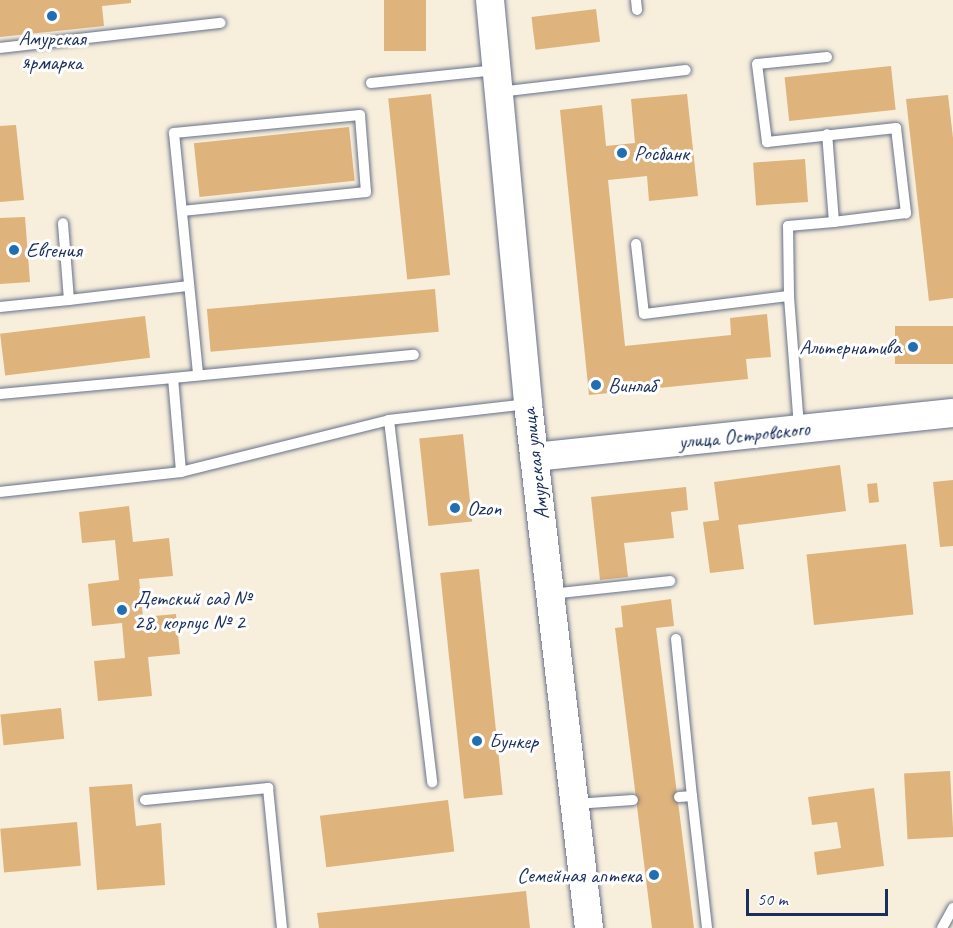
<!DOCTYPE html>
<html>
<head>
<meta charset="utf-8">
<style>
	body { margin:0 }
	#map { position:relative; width:953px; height:928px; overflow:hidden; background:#f7eedc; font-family:Caveat,sans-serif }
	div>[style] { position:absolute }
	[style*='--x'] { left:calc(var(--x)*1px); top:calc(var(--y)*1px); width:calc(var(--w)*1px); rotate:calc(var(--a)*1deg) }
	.building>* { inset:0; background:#deb37c; transform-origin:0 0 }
	.roads { filter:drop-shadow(0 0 2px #68728a) drop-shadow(0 0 2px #68728a) }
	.lane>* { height:10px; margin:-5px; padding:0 5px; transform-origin:5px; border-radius:5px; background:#fff }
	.secondary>* { height:28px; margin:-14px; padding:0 14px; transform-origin:14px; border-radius:14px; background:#fff }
	.dots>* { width:16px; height:16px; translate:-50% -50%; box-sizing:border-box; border:3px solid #fff; border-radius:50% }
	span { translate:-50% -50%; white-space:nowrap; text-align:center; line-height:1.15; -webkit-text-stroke:6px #fff; paint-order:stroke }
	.poi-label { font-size:21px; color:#1b2f5e }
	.left { translate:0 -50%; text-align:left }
	.right { translate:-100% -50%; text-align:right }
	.street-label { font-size:21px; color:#1b2f5e }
	.scale { position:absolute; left:746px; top:889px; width:142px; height:27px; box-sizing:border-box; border:3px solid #1b2f5e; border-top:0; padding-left:8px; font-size:18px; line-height:21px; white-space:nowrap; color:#1b2f5e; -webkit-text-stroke:4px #fff; paint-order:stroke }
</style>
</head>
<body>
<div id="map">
	<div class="building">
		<i style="clip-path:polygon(0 0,131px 0,131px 3px,102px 6px,104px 26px,0 37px)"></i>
		<i style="left:384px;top:0;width:42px;height:51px"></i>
		<i style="left:596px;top:9px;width:33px;height:65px;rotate:83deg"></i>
		<i style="left:891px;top:66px;width:44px;height:107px;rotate:84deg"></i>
		<i style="left:431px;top:94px;width:182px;height:43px;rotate:84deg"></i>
		<i style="clip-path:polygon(687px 94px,698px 196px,649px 201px,647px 176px,608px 180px,625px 346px,731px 335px,730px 318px,767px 314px,771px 357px,746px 359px,748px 379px,589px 395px,560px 110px,602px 105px,606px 146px,635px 143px,631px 99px)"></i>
		<i style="clip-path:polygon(948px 95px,953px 138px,953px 298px,929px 301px,906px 99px)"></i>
		<i style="clip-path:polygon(16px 125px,24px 200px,0 202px,0 126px)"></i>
		<i style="left:349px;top:127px;width:54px;height:156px;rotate:84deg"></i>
		<i style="left:805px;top:159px;width:43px;height:52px;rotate:86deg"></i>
		<i style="clip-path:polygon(25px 217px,30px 282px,0 284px,0 218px)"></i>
		<i style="left:435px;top:289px;width:43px;height:229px;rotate:85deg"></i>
		<i style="left:145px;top:316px;width:42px;height:146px;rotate:83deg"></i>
		<i style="left:953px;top:326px;width:38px;height:58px;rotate:90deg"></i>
		<i style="left:463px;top:434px;width:88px;height:44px;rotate:84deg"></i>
		<i style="clip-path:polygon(840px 465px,846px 511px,738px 525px,744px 569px,710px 573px,703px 522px,719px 520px,714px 482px)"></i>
		<i style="clip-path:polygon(953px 480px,953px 546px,940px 547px,933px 482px)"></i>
		<i style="left:877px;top:483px;width:19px;height:10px;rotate:84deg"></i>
		<i style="clip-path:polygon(686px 487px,688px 510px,671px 512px,674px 538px,624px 543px,628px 577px,600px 580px,591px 497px)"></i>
		<i style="clip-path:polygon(129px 506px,133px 542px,169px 538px,173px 576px,139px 579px,143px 617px,176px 614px,180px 654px,148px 657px,152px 696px,98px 701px,94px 661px,125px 658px,122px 623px,92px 626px,88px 584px,119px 580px,115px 540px,82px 543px,79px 512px)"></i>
		<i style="left:906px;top:544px;width:71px;height:100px;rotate:84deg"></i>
		<i style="left:479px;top:569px;width:227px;height:39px;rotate:84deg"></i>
		<i style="clip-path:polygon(671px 599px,674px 626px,656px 628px,694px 928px,652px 928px,615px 628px,623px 627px,621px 606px)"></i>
		<i style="left:61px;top:708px;width:31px;height:61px;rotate:84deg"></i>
		<i style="left:950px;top:771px;width:66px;height:46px;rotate:87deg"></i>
		<i style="clip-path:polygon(132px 784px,136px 826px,161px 823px,165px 885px,97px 890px,89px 787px)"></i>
		<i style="clip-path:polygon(874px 788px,884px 866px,817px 875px,814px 852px,841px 848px,837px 822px,812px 825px,808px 797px)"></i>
		<i style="left:448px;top:800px;width:52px;height:129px;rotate:83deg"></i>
		<i style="left:77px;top:822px;width:44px;height:77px;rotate:85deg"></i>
		<i style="clip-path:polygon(526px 891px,530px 928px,319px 928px,317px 913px)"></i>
	</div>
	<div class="roads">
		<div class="lane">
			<i style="--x:636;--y:0;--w:10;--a:84"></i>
			<i style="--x:0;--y:48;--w:222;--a:-6.5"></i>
			<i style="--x:827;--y:57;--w:70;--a:174.3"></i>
			<i style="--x:757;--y:64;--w:79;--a:82.7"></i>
			<i style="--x:767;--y:142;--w:130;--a:-6.2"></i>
			<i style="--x:896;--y:128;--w:86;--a:83.3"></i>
			<i style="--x:906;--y:213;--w:73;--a:172.9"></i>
			<i style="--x:371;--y:83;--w:126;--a:-5.9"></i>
			<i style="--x:499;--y:92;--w:188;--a:-6.7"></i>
			<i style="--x:182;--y:211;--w:185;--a:-5.9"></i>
			<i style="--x:366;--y:192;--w:77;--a:-94.5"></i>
			<i style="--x:360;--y:115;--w:187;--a:174.5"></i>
			<i style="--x:174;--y:133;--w:243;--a:84.3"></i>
			<i style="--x:636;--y:244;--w:70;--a:83.5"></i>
			<i style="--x:644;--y:314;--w:146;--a:-7.1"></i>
			<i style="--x:69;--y:300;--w:121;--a:-6.7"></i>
			<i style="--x:0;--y:307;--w:69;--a:-5.8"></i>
			<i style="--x:69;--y:300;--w:77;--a:-94.5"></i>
			<i style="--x:173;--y:378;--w:242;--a:-5.5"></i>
			<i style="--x:0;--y:394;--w:174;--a:-5.3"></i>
			<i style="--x:173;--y:378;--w:94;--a:85.1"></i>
			<i style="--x:389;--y:420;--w:365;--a:83.2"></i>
			<i style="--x:799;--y:427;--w:131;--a:-94.4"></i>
			<i style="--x:789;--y:296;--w:70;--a:-90.8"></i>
			<i style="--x:788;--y:226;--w:46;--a:-5"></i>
			<i style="--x:834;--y:222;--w:88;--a:-94.5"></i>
			<i style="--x:0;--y:492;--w:182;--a:-6.3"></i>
			<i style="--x:181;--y:472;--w:214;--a:-14"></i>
			<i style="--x:389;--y:420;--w:139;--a:-6.6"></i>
			<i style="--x:551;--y:594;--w:120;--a:-6.2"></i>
			<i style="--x:676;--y:639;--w:158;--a:84.2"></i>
			<i style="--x:679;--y:797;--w:13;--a:-4"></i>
			<i style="--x:692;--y:796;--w:133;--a:83.5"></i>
			<i style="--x:145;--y:800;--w:124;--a:-5.6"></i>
			<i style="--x:268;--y:788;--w:141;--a:84.3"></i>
			<i style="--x:575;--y:804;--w:58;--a:-3.9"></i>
			<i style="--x:942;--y:928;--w:23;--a:-61"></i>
		</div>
		<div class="secondary">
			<i style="--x:490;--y:0;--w:406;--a:84.6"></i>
			<i style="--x:528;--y:404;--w:528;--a:83.36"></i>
			<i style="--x:534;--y:457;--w:421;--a:-6"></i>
		</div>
	</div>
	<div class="dots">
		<i style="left:52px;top:16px;background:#1f6fb2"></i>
		<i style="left:622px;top:153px;background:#1f6fb2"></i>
		<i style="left:14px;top:250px;background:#1f6fb2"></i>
		<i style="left:913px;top:347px;background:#1f6fb2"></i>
		<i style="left:596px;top:385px;background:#1f6fb2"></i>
		<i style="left:455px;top:508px;background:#1f6fb2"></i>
		<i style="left:122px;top:610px;background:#1f6fb2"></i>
		<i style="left:477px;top:741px;background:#1f6fb2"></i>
		<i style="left:654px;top:875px;background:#1f6fb2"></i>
	</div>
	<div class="poi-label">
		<span style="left:52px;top:50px">Амурская<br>ярмарка</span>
		<span class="left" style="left:634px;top:153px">Росбанк</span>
		<span class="left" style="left:26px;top:250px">Евгения</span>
		<span class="right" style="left:901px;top:347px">Альтернатива</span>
		<span class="left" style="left:608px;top:385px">Винлаб</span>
		<span class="left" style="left:467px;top:508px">Ozon</span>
		<span class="left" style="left:134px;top:610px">Детский сад №<br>28, корпус № 2</span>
		<span class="left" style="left:489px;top:741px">Бункер</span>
		<span class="right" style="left:642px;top:875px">Семейная аптека</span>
	</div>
	<div class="street-label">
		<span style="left:744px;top:435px;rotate:-6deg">улица Островского</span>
		<span style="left:535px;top:464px;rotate:-97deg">Амурская улица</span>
	</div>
	<div class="scale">50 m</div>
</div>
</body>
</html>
